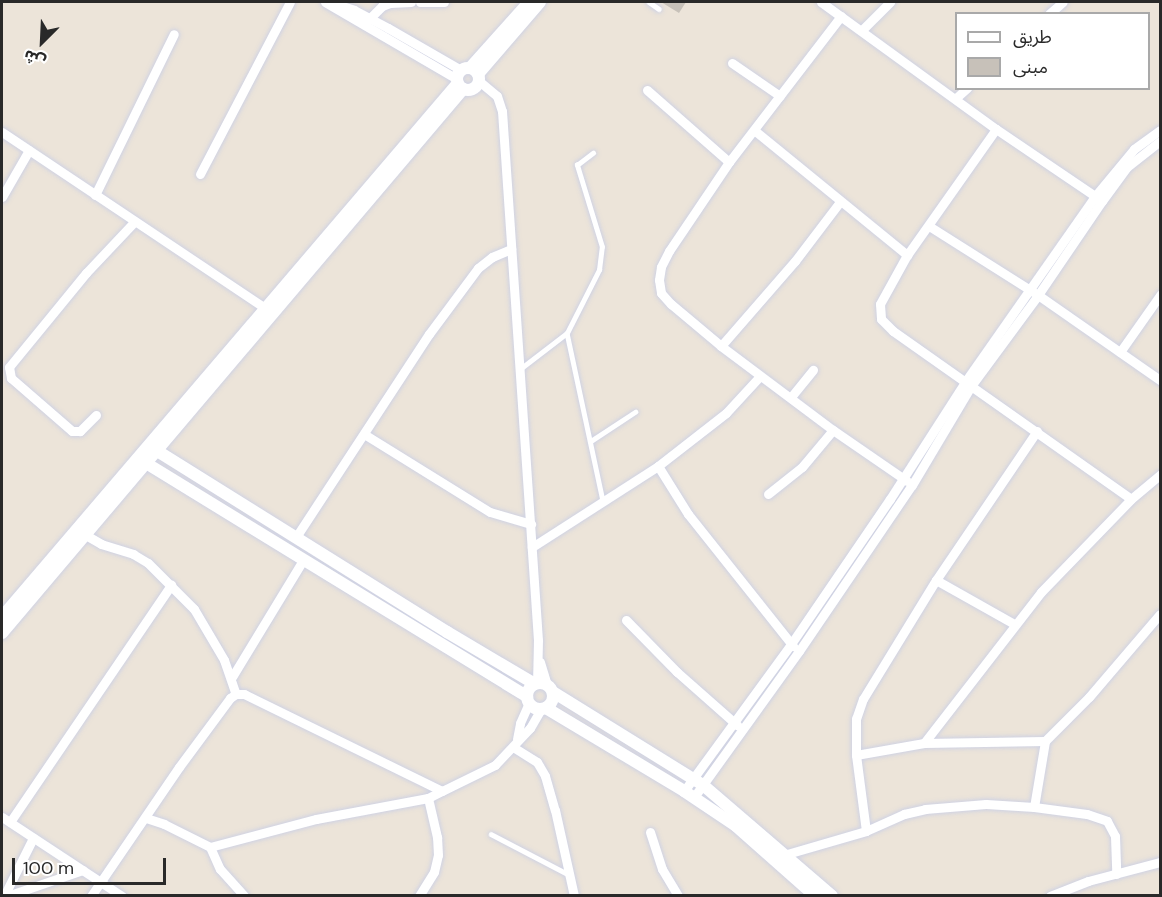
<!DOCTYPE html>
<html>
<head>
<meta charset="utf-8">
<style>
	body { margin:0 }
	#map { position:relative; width:1162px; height:897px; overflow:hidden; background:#ece4d9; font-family:"DM Sans","Noto Sans Arabic",sans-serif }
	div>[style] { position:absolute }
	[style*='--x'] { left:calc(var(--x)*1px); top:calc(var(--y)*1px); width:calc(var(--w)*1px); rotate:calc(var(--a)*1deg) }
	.building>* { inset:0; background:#c7c1b9 }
	.roads { filter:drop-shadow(0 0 2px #cfd2e3) drop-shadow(0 0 2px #cfd2e3) }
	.service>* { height:4.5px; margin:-2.25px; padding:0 2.25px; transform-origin:2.25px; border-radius:2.25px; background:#fff }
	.minor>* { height:9px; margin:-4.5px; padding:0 4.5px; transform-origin:4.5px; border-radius:4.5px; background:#fff }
	.tertiary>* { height:12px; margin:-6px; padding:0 6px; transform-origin:6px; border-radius:6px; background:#fff }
	.tertiary>.ring { margin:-6px; padding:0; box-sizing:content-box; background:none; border:12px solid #fff; border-radius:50% }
	span { translate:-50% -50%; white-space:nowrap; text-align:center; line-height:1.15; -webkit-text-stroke:4.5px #fff; paint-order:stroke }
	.frame { position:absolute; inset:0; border:3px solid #292929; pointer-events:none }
	.legend { position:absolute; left:955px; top:12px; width:195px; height:78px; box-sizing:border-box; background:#fff; border:2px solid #a9a9a9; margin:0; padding:8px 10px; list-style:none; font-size:18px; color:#292929 }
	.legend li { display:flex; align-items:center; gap:12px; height:30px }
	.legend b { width:30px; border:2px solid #a9a9a9 }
	.north { position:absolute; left:12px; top:12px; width:60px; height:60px; -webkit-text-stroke:4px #fff; paint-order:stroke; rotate:204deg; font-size:16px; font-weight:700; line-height:24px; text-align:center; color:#292929 }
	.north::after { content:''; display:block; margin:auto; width:21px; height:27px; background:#292929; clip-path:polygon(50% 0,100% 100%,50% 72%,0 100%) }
	.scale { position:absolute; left:12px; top:858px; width:154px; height:27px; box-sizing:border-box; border:3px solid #292929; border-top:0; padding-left:8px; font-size:18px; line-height:21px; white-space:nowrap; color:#292929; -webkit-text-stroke:4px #fff; paint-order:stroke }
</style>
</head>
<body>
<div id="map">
	<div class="building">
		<i style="clip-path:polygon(661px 2px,686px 2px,679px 13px)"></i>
	</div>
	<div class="roads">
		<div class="service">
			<i style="--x:649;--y:2;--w:12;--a:35"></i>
			<i style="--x:567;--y:333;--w:172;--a:77.9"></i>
			<i style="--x:520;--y:369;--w:59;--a:-37.5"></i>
			<i style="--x:567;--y:333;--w:71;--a:-63.1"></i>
			<i style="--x:599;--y:270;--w:23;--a:-83"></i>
			<i style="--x:602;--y:247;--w:86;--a:-107"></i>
			<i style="--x:577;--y:165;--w:20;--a:-37"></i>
			<i style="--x:591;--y:441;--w:53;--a:-33.4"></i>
			<i style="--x:491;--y:834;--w:87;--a:27.5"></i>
		</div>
		<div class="minor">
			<i style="--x:325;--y:2;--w:153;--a:30.3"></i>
			<i style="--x:420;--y:2;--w:24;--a:0"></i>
			<i style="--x:821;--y:2;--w:216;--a:36"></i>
			<i style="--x:996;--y:129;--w:123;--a:34.1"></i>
			<i style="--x:336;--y:4;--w:19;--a:18"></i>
			<i style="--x:354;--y:10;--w:38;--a:28"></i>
			<i style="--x:388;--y:28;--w:84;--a:29.9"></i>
			<i style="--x:1049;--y:14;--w:18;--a:-41"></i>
			<i style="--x:841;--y:16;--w:184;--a:127.5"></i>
			<i style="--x:729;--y:162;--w:107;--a:124"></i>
			<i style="--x:669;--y:251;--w:18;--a:117"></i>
			<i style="--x:661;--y:267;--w:13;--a:99"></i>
			<i style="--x:659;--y:280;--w:13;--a:81"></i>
			<i style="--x:661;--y:293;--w:15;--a:48"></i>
			<i style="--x:671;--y:304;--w:65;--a:40"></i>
			<i style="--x:721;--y:346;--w:140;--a:36.9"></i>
			<i style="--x:833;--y:430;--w:90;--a:34.6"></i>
			<i style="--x:370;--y:18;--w:17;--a:-45"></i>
			<i style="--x:382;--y:6;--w:9;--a:-21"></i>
			<i style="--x:390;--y:3;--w:21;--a:-3"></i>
			<i style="--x:862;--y:30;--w:40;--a:-45"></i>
			<i style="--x:732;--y:63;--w:58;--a:34.5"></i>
			<i style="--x:479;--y:81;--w:23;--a:40"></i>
			<i style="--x:497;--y:96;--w:16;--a:72"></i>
			<i style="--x:502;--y:111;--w:530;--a:86.11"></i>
			<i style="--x:538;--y:640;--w:44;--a:91.3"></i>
			<i style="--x:647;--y:90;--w:109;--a:41.3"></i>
			<i style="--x:956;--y:98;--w:15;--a:-42"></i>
			<i style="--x:996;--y:129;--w:154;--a:125.2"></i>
			<i style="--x:907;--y:255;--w:56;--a:118.9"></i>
			<i style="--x:880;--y:304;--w:15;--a:86"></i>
			<i style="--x:881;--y:319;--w:17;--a:45"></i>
			<i style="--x:893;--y:331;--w:291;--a:35.2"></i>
			<i style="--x:754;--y:130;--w:198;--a:39.2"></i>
			<i style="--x:2;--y:132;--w:316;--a:33.8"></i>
			<i style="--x:200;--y:174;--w:194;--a:-62.4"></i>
			<i style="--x:95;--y:195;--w:179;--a:-63.9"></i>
			<i style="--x:2;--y:197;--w:54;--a:-60.1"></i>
			<i style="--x:929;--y:226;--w:129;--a:32.3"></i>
			<i style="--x:1038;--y:295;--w:149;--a:34.9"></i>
			<i style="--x:721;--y:346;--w:113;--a:-49"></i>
			<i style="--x:795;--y:261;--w:73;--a:-52.8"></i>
			<i style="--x:1120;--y:352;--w:70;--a:-54.9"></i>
			<i style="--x:791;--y:397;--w:35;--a:-51"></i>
			<i style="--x:96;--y:415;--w:23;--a:135"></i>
			<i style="--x:80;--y:431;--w:8;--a:180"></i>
			<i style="--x:72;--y:431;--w:81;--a:-139"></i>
			<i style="--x:11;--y:378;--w:11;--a:-100"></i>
			<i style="--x:9;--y:367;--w:122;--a:-50.7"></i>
			<i style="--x:86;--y:273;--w:71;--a:-46.7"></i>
			<i style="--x:364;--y:434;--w:148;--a:31.8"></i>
			<i style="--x:490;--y:512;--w:43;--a:16.3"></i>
			<i style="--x:658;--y:466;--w:57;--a:58"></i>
			<i style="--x:688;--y:514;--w:169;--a:51.5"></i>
			<i style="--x:768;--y:494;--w:43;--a:-38.5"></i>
			<i style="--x:802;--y:467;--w:48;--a:-50"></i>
			<i style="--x:84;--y:534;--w:20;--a:30"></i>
			<i style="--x:101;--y:544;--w:34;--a:17"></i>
			<i style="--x:133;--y:554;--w:17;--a:31"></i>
			<i style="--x:148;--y:563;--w:65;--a:45"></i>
			<i style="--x:194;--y:609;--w:59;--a:59.5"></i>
			<i style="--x:224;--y:660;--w:36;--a:71"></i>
			<i style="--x:296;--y:537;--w:243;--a:-56.8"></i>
			<i style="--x:429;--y:334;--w:82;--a:-53.4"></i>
			<i style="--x:478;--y:268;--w:18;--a:-38"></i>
			<i style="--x:492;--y:257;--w:21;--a:-23"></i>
			<i style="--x:532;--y:547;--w:150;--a:-32.7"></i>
			<i style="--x:658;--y:466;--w:86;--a:-37.9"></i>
			<i style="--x:726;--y:413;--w:50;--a:-47.4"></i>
			<i style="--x:936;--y:580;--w:90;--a:29.4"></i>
			<i style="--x:626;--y:620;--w:73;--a:45.6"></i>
			<i style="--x:677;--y:672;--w:81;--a:41.5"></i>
			<i style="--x:540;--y:662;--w:24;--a:73"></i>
			<i style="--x:232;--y:677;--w:137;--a:-58.7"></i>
			<i style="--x:517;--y:739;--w:16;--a:-79"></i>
			<i style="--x:520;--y:723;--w:22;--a:-66"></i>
			<i style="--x:924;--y:743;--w:191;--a:-52.2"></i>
			<i style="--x:1041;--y:592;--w:129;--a:-45.9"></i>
			<i style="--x:1131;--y:499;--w:38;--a:-40"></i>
			<i style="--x:513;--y:747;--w:28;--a:32"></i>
			<i style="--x:537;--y:762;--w:16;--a:60"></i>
			<i style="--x:545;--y:776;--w:35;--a:74"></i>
			<i style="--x:555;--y:810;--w:88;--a:77.5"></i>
			<i style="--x:856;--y:755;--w:69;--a:-10"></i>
			<i style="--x:924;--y:743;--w:121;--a:-0.9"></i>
			<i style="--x:684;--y:791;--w:182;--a:-53.9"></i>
			<i style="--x:791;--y:644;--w:176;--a:-55.7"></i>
			<i style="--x:890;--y:499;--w:139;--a:-57.3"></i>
			<i style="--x:965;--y:382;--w:227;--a:-55"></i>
			<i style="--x:1095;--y:196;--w:61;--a:-50.3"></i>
			<i style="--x:1134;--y:149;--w:32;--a:-36"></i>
			<i style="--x:694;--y:797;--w:180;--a:-54.3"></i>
			<i style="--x:799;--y:651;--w:201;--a:-55.8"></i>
			<i style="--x:912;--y:485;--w:115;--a:-59.2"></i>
			<i style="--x:971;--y:386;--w:113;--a:-53.6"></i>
			<i style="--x:1038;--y:295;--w:114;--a:-55.8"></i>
			<i style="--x:1102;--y:201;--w:42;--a:-53.7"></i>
			<i style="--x:1127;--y:167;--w:42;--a:-38.2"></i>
			<i style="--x:1034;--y:807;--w:67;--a:-80.5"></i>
			<i style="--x:1045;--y:741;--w:62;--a:-45"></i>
			<i style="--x:1089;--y:697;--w:109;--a:-49.5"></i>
			<i style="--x:2;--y:817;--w:144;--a:33.4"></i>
			<i style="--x:146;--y:818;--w:19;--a:18"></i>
			<i style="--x:164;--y:824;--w:51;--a:26.6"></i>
			<i style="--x:210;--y:847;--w:24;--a:66"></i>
			<i style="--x:220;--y:869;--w:36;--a:48"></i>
			<i style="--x:10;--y:822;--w:287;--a:-55.8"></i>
			<i style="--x:866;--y:831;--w:77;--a:-97.5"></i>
			<i style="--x:856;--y:755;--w:36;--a:-90"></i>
			<i style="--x:856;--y:719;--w:21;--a:-71"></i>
			<i style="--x:863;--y:699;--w:140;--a:-58.5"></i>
			<i style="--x:936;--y:580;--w:180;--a:-55.9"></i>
			<i style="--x:650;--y:832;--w:39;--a:72"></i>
			<i style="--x:662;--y:869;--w:31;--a:59"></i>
			<i style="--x:210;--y:847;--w:110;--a:-14.8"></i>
			<i style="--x:316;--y:819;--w:114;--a:-10.6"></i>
			<i style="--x:428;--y:798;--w:16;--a:-27"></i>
			<i style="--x:787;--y:854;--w:82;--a:-16.2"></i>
			<i style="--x:866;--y:831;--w:42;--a:-24.1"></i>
			<i style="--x:904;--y:814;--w:22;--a:-13"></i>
			<i style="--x:925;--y:809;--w:61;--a:-4.7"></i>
			<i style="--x:986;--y:804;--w:48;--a:3.6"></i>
			<i style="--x:1034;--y:807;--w:53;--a:7.5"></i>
			<i style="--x:1087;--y:814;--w:21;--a:19"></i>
			<i style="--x:1107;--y:821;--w:17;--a:62"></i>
			<i style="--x:1115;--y:836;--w:38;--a:88"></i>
			<i style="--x:4;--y:896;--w:65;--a:-63.4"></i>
			<i style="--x:7;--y:896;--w:80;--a:-18.9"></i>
			<i style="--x:91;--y:896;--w:156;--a:-55.7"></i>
			<i style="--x:179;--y:767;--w:86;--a:-53.5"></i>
			<i style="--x:230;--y:698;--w:7;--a:-34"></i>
			<i style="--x:236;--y:694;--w:8;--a:0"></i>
			<i style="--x:244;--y:694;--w:220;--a:26.1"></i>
			<i style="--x:442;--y:791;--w:59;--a:-26.1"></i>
			<i style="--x:495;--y:765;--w:51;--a:-46.6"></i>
			<i style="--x:530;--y:728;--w:22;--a:-60"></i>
			<i style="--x:419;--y:896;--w:28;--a:-58"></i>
			<i style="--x:434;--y:872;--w:17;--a:-77"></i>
			<i style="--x:438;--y:855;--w:18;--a:-93"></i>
			<i style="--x:437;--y:837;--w:40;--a:-103"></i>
			<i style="--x:1050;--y:896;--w:41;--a:-21.5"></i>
			<i style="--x:1088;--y:881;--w:74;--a:-14.8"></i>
		</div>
		<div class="tertiary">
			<i style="--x:470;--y:68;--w:89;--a:-48.2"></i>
			<i class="ring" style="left:457px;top:68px;width:10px;height:10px"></i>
			<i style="--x:478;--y:74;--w:95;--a:-49.3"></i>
			<i style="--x:151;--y:447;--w:349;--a:32"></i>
			<i style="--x:447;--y:632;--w:102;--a:30.6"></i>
			<i style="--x:141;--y:460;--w:453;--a:31.5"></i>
			<i style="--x:2;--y:617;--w:702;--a:-49.5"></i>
			<i style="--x:2;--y:633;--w:713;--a:-49.72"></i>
			<i class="ring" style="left:527px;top:683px;width:14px;height:14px"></i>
			<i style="--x:553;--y:692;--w:176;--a:31.8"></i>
			<i style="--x:703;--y:785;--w:170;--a:40.7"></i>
			<i style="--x:546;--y:708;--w:161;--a:31"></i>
			<i style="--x:684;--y:791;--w:63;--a:33.9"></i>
			<i style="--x:736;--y:826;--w:106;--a:41.5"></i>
		</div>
	</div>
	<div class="frame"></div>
	<ul class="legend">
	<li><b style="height:8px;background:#fff"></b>طريق</li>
	<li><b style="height:16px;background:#c7c1b9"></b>مبنى</li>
	</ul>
	<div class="north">ش</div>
	<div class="scale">100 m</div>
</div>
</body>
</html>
